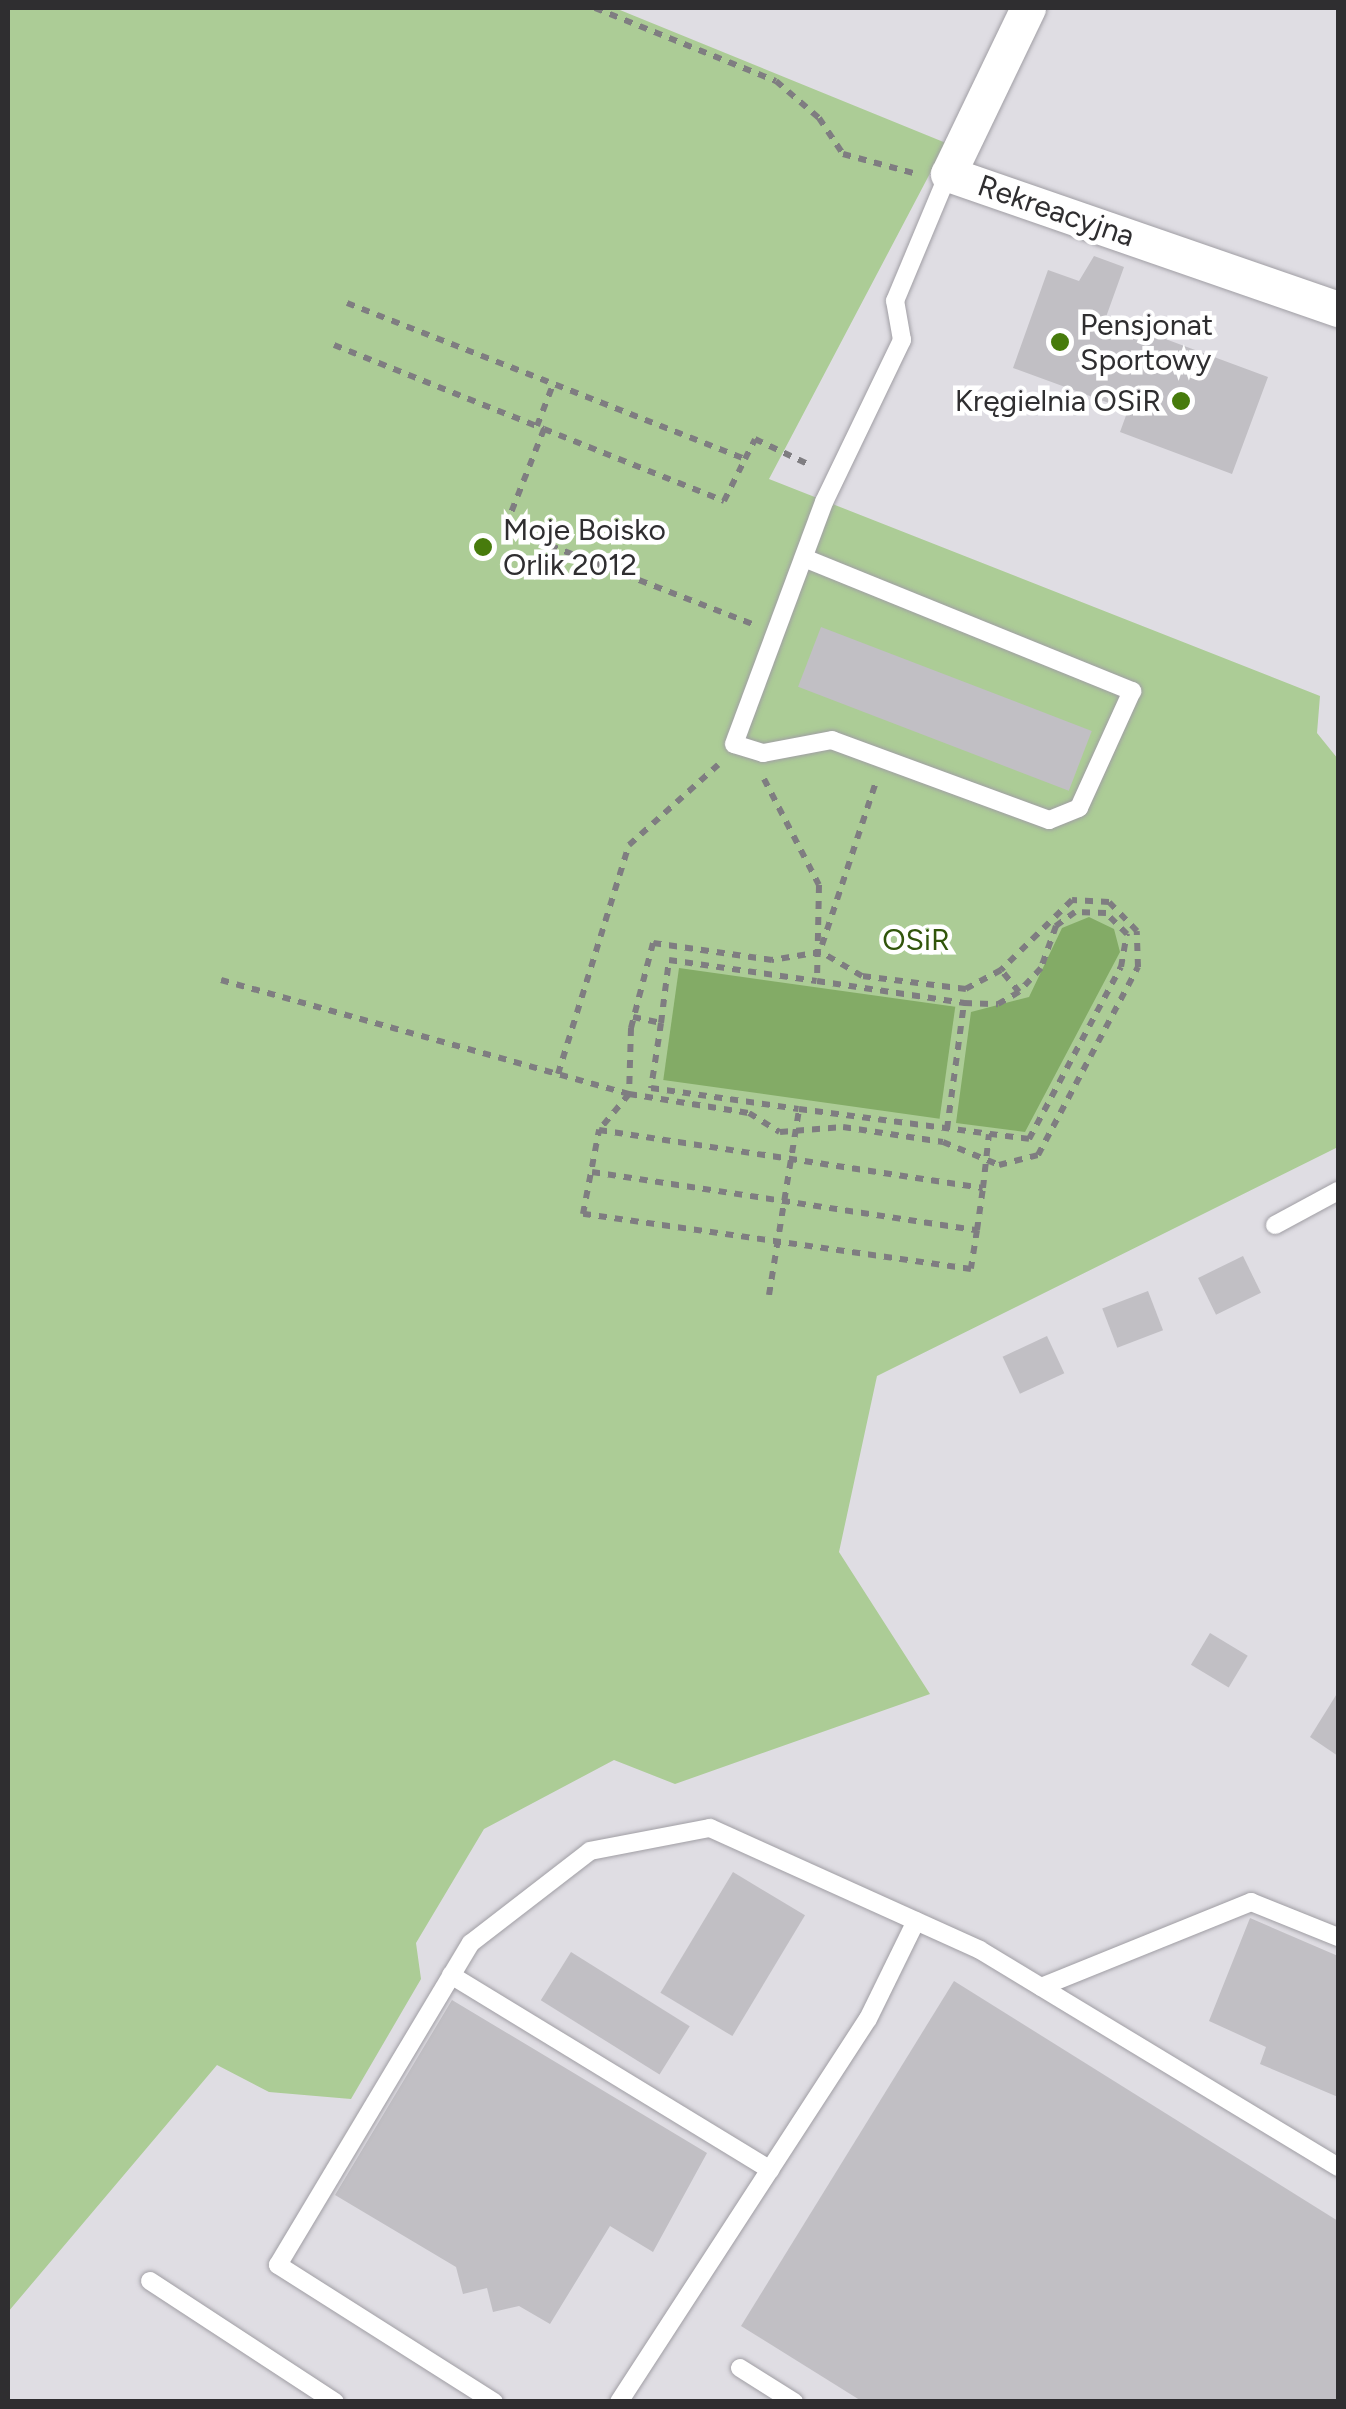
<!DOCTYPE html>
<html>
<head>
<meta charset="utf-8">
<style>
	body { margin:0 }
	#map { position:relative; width:1346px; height:2409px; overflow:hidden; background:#dfdde3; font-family:Figtree,sans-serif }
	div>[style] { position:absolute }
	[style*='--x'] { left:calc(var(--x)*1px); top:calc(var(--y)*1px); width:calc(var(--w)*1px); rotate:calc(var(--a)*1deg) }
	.green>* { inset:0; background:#accc96 }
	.water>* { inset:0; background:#83ab66; transform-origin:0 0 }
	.building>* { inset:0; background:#c1bfc4; transform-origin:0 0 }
	.path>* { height:6px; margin-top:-3px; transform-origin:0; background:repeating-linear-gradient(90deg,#7f7d81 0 8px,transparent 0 16px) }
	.roads { filter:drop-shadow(0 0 2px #a09ea4) drop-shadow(0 0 2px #a09ea4) }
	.lane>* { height:18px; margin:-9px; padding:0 9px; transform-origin:9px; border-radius:9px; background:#fff }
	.street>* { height:35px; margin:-17.5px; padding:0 17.5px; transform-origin:17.5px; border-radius:17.5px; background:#fff }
	.dots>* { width:28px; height:28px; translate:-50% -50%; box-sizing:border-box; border:5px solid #fff; border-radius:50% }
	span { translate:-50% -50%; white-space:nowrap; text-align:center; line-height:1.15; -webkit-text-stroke:9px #fff; paint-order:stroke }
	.street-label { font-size:30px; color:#2f2e30 }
	.poi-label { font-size:30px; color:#2f2e30 }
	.left { translate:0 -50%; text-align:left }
	.right { translate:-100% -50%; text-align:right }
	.park-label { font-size:30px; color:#31550b }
	.frame { position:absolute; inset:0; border:10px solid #2f2e30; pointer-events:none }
</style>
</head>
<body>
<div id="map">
	<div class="green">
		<i style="clip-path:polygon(8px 8px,615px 8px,946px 143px,769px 479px,1320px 696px,1317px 733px,1338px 759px,1338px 1147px,877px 1376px,839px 1552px,930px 1694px,675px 1784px,614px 1760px,484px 1829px,416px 1943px,421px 1979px,351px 2099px,269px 2092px,217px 2065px,8px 2312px)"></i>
	</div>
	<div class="water">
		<i style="clip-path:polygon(1089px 917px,1114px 929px,1120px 952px,1025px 1132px,956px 1123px,971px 1012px,1029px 997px,1062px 928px)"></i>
		<i style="left:679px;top:968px;width:279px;height:113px;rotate:8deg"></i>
	</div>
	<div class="building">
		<i style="clip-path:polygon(1094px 256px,1124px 267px,1106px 317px,1268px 377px,1232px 474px,1120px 432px,1128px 410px,1013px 368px,1048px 270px,1079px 281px)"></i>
		<i style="left:821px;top:627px;width:290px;height:64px;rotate:21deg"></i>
		<i style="left:1243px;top:1256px;width:41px;height:50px;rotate:64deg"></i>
		<i style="left:1148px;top:1291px;width:42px;height:49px;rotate:69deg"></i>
		<i style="left:1047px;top:1336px;width:41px;height:49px;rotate:65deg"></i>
		<i style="left:1210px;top:1633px;width:44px;height:37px;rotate:31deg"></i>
		<i style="clip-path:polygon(1338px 1692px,1338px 1756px,1310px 1737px)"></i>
		<i style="left:733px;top:1872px;width:84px;height:141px;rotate:31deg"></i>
		<i style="clip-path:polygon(1250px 1918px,1338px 1956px,1338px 2097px,1260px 2064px,1266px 2047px,1209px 2021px)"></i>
		<i style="left:571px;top:1952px;width:140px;height:57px;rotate:32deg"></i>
		<i style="clip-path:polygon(954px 1981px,1338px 2221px,1338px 2402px,863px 2402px,741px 2326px)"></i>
		<i style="clip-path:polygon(452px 2000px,707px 2153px,653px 2252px,610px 2226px,550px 2324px,519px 2306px,493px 2312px,487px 2288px,463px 2294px,456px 2267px,335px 2195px)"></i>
	</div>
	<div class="path">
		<i style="--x:595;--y:8;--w:195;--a:22"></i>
		<i style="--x:776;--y:81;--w:57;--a:40.7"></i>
		<i style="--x:819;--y:118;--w:43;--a:56.3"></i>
		<i style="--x:843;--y:154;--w:77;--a:15.1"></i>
		<i style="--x:347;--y:303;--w:427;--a:21.4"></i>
		<i style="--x:745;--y:459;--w:22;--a:-63"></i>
		<i style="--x:755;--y:439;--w:63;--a:25.3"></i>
		<i style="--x:334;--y:345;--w:226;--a:21.8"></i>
		<i style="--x:544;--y:429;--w:106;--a:111.5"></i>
		<i style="--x:505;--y:528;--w:266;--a:21.2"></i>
		<i style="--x:537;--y:426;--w:47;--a:-68.9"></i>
		<i style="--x:544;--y:429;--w:194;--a:21.8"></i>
		<i style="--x:724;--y:501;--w:47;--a:-63.4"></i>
		<i style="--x:764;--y:779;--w:119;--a:62.6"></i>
		<i style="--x:819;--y:885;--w:96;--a:91.2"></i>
		<i style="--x:817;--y:981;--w:149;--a:8.5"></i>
		<i style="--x:822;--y:945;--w:172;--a:-71.7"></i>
		<i style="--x:221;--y:980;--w:424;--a:15.6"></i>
		<i style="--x:629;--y:1094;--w:121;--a:9"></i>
		<i style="--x:749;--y:1113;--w:36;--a:32"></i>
		<i style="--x:780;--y:1132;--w:63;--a:-4.5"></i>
		<i style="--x:843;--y:1127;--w:101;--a:8.5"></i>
		<i style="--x:943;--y:1142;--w:61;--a:22.3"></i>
		<i style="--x:999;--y:1165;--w:40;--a:-14.4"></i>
		<i style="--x:1038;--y:1155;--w:213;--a:-62"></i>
		<i style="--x:1138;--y:967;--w:36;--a:-92"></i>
		<i style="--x:1137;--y:931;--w:40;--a:-134"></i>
		<i style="--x:1109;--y:902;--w:37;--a:-177"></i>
		<i style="--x:1072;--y:900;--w:100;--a:135.4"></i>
		<i style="--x:1001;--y:970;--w:40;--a:152"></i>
		<i style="--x:966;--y:989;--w:105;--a:-172.9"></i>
		<i style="--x:862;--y:976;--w:48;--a:-149.7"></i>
		<i style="--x:821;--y:952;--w:50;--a:170.7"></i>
		<i style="--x:772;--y:960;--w:120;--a:-171.9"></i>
		<i style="--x:653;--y:943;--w:88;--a:104.5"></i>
		<i style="--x:631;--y:1028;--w:66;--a:91.7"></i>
		<i style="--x:629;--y:1094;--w:47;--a:129.8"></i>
		<i style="--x:633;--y:1017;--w:29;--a:12"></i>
		<i style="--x:661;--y:1023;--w:64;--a:-82.8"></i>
		<i style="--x:669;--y:960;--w:149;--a:8.1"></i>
		<i style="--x:661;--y:1023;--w:66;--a:98.7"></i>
		<i style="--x:651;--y:1088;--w:149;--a:8.1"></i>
		<i style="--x:558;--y:1074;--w:240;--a:-72.8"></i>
		<i style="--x:629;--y:845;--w:120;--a:-42"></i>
		<i style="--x:947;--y:1129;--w:127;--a:-82.3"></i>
		<i style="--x:964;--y:1003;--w:34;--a:2"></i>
		<i style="--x:998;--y:1004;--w:24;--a:-30"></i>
		<i style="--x:592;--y:1172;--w:389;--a:8.6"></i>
		<i style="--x:977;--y:1230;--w:42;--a:-81.9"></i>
		<i style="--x:977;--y:1230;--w:39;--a:99"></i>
		<i style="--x:971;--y:1269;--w:392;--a:-171.9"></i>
		<i style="--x:583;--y:1214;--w:86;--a:-79.2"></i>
		<i style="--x:599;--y:1130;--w:388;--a:8.6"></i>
		<i style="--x:983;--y:1188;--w:54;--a:-83.7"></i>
		<i style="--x:769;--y:1295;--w:188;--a:-80.8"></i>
		<i style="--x:799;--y:1109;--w:232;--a:7.4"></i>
		<i style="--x:1029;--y:1139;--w:195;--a:-61.9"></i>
		<i style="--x:1121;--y:967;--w:34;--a:-80"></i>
		<i style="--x:1127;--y:934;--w:30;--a:-135"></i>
		<i style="--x:1106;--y:913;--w:31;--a:-178"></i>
		<i style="--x:1075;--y:912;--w:24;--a:144"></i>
		<i style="--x:1056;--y:926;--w:45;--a:109.7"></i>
		<i style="--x:1041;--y:968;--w:33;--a:133"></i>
		<i style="--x:1019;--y:992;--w:28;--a:-129"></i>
	</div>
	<div class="roads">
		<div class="lane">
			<i style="--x:809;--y:560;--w:349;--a:22.1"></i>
			<i style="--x:1132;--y:691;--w:128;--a:114.4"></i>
			<i style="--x:1079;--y:808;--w:32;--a:158"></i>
			<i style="--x:1049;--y:820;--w:231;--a:-159.8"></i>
			<i style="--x:832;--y:740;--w:70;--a:169.3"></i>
			<i style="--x:763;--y:753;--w:30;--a:-163"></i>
			<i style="--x:734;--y:744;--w:258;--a:-69.6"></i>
			<i style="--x:824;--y:502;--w:180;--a:-64.3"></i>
			<i style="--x:902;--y:340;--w:40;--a:-100"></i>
			<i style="--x:895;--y:301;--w:138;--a:-67.3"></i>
			<i style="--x:1275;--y:1225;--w:72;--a:-28.4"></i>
			<i style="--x:451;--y:1975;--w:374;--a:31.4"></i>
			<i style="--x:1041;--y:1987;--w:227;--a:-22"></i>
			<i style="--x:1251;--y:1902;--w:94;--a:21.9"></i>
			<i style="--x:150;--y:2281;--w:221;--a:33.2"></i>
			<i style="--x:740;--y:2368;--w:64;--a:32.2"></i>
			<i style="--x:494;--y:2402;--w:256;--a:-147.6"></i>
			<i style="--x:278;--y:2265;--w:375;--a:-59.1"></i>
			<i style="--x:471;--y:1943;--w:150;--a:-37.7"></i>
			<i style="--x:590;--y:1851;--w:122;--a:-10.9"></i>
			<i style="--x:710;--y:1828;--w:296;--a:24.3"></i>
			<i style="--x:980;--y:1950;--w:419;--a:31.2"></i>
			<i style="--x:619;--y:2402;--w:457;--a:-57"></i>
			<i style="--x:868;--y:2019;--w:109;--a:-63.9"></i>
		</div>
		<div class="street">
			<i style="--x:1028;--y:8;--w:184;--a:115.7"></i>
			<i style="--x:948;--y:174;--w:413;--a:19.1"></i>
		</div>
	</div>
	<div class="dots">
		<i style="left:1060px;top:342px;background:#477b0c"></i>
		<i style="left:1181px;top:401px;background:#477b0c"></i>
		<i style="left:483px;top:547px;background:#477b0c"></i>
	</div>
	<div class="street-label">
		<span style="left:1056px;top:211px;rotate:19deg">Rekreacyjna</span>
	</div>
	<div class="poi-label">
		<span class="left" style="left:1080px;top:342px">Pensjonat<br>Sportowy</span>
		<span class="right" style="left:1161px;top:401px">Kręgielnia OSiR</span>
		<span class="left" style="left:503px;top:547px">Moje Boisko<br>Orlik 2012</span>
	</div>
	<div class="park-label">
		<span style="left:916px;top:940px">OSiR</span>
	</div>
	<div class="frame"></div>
</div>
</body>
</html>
